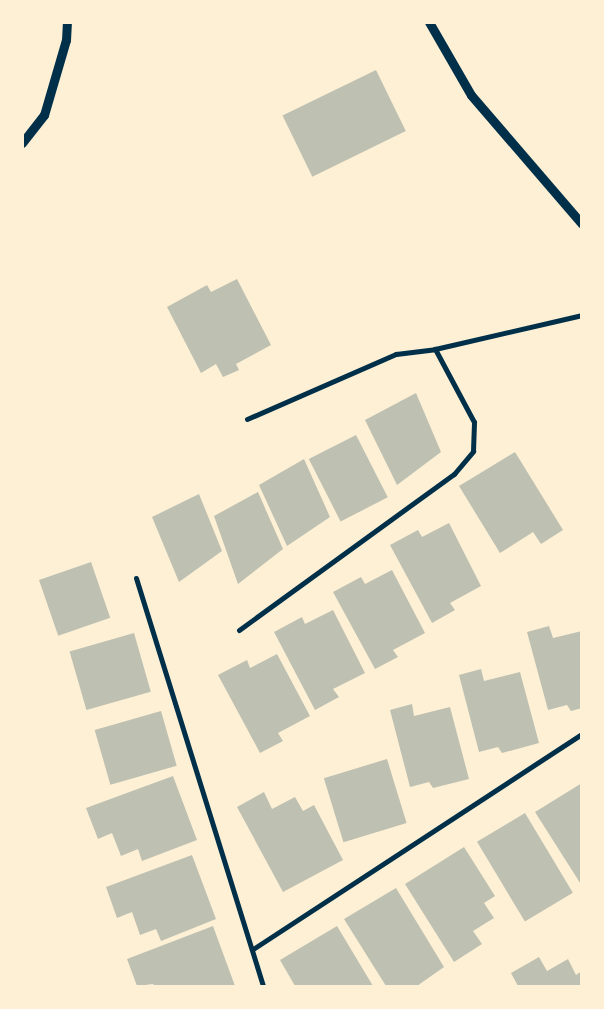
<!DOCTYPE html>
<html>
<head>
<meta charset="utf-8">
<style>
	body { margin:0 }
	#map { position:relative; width:604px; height:1009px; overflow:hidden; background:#fdf0d5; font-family:Figtree,sans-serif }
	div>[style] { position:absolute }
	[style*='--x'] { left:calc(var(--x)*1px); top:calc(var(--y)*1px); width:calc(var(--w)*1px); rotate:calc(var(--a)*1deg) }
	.building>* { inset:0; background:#bec0b2; transform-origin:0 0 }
	.minor>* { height:5px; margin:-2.5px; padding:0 2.5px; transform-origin:2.5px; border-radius:2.5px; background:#003049 }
	.tertiary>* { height:9px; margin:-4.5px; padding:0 4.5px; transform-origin:4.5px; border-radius:4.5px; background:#003049 }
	span { translate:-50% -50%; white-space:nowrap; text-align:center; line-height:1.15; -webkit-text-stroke:4px #fdf0d5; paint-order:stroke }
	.frame { position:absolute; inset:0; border:24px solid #fdf0d5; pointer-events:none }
</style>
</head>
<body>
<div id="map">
	<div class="building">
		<i style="left:376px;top:70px;width:68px;height:104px;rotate:64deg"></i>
		<i style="clip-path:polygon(237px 279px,271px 345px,236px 364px,239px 370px,223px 377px,216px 364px,201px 373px,167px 307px,207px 285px,211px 292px)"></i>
		<i style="clip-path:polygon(416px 393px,441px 452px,397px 485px,365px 420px)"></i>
		<i style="left:356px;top:435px;width:70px;height:53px;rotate:63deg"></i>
		<i style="clip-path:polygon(515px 452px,563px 530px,541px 544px,533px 532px,500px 553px,459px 486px)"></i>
		<i style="clip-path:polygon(304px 459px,330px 517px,287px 546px,259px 485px)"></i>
		<i style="clip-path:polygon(258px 492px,283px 549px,238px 584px,214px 516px)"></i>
		<i style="clip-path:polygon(199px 494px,222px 551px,179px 582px,152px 517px)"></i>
		<i style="clip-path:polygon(449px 523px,481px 586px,450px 603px,455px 610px,432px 623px,390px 545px,418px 530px,422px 537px)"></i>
		<i style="left:91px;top:562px;width:59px;height:55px;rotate:71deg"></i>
		<i style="clip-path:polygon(392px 570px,425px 633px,393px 650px,398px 657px,375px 669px,333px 592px,361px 577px,365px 584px)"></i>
		<i style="clip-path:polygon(333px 610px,365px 673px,333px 689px,339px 697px,315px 710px,274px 632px,302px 617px,305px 624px)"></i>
		<i style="clip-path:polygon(549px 626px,553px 638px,582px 631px,582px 708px,571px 711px,567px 705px,548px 710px,527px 632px)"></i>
		<i style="left:134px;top:633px;width:61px;height:67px;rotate:74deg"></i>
		<i style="clip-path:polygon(277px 654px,310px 716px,278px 733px,283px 741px,260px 753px,218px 675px,247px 660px,250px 668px)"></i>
		<i style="clip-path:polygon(481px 669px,484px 681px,520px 672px,539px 743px,502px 753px,498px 747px,479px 752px,459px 675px)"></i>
		<i style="clip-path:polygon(412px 704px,414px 716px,450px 707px,469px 779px,433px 788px,429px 782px,410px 787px,390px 710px)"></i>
		<i style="left:161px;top:711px;width:57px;height:69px;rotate:74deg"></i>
		<i style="left:387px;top:759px;width:67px;height:66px;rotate:73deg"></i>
		<i style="clip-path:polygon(173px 776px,197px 840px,142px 861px,138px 849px,121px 856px,112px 833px,98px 839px,86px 808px)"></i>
		<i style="clip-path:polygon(582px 783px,582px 886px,535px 812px)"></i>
		<i style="clip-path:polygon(264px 792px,272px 809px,295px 797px,303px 811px,314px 805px,343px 860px,283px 892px,237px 807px)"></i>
		<i style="left:525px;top:813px;width:93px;height:56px;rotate:59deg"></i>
		<i style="clip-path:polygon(464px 847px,495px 896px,484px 903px,494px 918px,473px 931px,482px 944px,454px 962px,405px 884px)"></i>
		<i style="clip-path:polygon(192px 855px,216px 919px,161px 941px,156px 929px,140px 935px,132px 912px,117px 918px,106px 887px)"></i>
		<i style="clip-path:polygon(396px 888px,444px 967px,417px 986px,386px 986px,344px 919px)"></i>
		<i style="clip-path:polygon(213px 926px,235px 986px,154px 986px,153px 984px,137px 986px,127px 959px)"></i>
		<i style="clip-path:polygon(337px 926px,373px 986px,295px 986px,280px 960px)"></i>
		<i style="clip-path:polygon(539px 957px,547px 971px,568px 959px,576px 975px,582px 971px,582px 986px,518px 986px,511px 973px)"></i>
	</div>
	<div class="minor">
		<i style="--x:247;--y:419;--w:163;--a:-23.6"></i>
		<i style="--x:396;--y:354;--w:39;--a:-7"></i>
		<i style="--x:435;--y:349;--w:151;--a:-13"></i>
		<i style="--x:136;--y:578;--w:427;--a:72.7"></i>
		<i style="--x:239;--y:630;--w:266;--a:-36"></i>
		<i style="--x:454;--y:474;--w:30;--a:-50"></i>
		<i style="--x:473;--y:451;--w:29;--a:-88"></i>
		<i style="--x:474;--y:422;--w:83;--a:-118.1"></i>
		<i style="--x:253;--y:949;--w:393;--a:-33.2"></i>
	</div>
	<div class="tertiary">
		<i style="--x:429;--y:22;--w:84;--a:60.1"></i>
		<i style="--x:471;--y:95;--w:170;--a:49.3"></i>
		<i style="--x:22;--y:143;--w:36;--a:-52"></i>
		<i style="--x:44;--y:115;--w:78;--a:-73.7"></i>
		<i style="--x:66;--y:40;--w:18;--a:-87"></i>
	</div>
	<div class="frame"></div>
</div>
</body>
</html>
